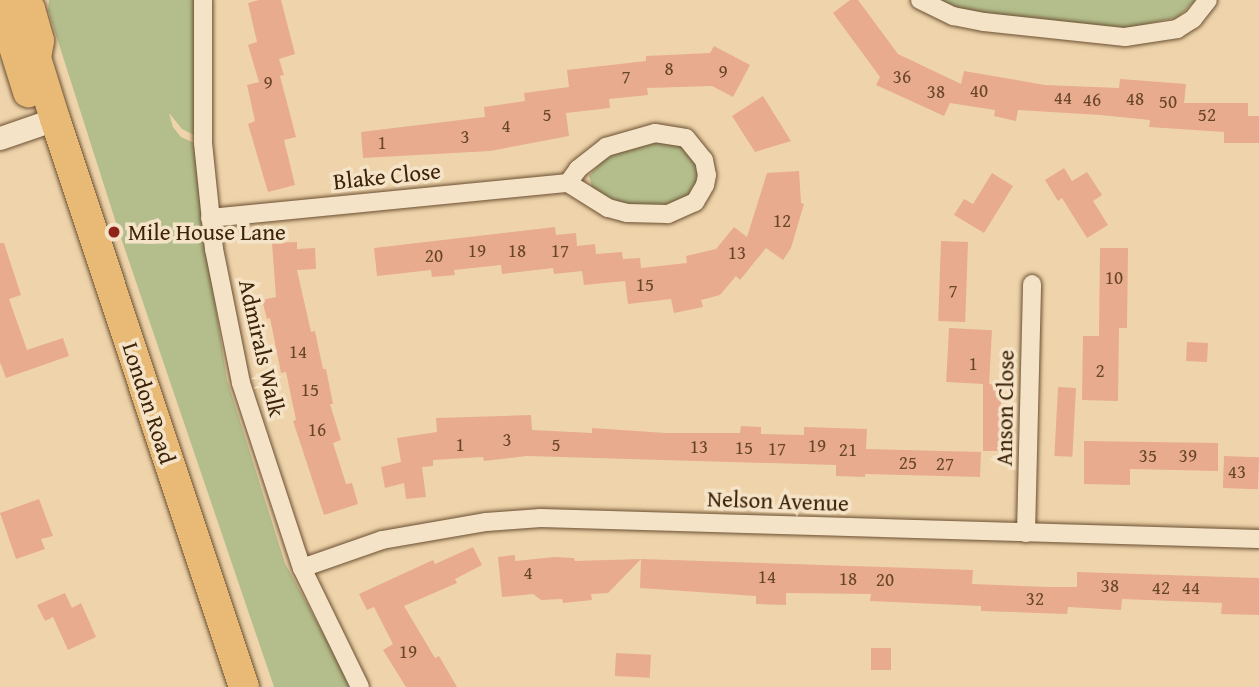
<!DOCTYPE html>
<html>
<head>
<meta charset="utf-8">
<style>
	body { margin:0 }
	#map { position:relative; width:1259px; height:687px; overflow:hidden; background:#efd4ab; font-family:"Gentium Book Plus",serif }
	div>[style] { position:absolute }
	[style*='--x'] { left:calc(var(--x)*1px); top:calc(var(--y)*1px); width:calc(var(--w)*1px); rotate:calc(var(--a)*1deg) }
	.green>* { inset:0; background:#b4be8c }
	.building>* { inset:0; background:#e8ab8d; transform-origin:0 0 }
	.roads { filter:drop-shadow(0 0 2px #6a4f31) drop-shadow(0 0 2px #6a4f31) }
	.minor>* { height:18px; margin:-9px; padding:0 9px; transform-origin:9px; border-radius:9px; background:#f5e3c8 }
	.tertiary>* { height:23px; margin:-11.5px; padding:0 11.5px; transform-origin:11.5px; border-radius:11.5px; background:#f5e3c8 }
	.primary>* { height:30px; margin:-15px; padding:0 15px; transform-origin:15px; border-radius:15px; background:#e8ba76 }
	.dots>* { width:19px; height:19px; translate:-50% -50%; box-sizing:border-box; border:4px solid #f5e3c8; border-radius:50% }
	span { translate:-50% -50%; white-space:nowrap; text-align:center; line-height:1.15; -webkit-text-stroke:7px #f5e3c8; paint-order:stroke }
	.number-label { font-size:19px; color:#684529 }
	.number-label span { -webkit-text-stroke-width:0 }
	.street-label { font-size:23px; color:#3d2308 }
	.poi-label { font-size:23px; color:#3d2308 }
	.left { translate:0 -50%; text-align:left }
</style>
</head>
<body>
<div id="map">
	<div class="green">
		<i style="clip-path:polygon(49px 0,195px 0,194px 135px,182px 129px,169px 113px,173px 127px,181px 137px,194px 143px,202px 219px,227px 380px,285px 563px,352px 687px,274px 687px,118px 229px,48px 10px)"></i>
		<i style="clip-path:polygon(939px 0,1196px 0,1178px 17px,1128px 28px,972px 13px)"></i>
		<i style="clip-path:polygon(664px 141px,680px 145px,690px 151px,699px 169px,695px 188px,689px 196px,665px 205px,644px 206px,621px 203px,593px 190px,589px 176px,602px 161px,617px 153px)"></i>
	</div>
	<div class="building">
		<i style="clip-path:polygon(259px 0,281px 0,295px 54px,279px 59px,284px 75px,280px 76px,296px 137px,284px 140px,295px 185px,268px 192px,248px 124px,255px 121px,247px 85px,259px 82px,248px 45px,257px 42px,248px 3px)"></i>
		<i style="clip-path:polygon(850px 0,858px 0,898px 54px,961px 84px,964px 71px,1045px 85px,1119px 88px,1120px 79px,1186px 84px,1184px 103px,1248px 103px,1248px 116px,1259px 116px,1259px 143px,1224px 143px,1224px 132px,1149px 127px,1150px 120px,1100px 115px,1018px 110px,1016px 121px,994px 116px,995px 110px,950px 103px,944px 116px,876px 85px,880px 77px,833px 13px)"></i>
		<i style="clip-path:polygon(714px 46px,750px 65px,733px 97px,712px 86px,647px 88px,648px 95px,609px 99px,610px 108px,566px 113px,569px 136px,490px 151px,363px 158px,361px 132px,485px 117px,484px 107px,525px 101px,524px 93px,569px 87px,567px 70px,646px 61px,646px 56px,710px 53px)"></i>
		<i style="clip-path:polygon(763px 96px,791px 141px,755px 152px,732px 116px)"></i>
		<i style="clip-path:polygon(1064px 168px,1072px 181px,1087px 172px,1102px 195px,1093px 201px,1108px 225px,1087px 238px,1062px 198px,1058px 201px,1045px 180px)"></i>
		<i style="clip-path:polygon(799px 171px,801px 203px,804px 204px,791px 248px,783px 260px,766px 248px,740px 280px,736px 276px,720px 295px,701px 300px,703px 307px,674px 313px,671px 299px,628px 304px,625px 281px,584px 285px,582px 271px,554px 274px,553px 268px,502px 274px,501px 265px,454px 270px,455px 275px,432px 277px,431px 270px,377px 276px,374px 248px,555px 227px,556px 235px,576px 233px,577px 246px,595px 244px,596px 254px,622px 252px,623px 259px,640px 258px,641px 268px,687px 263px,686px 256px,716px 249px,734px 227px,747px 237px,767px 173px)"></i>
		<i style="clip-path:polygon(992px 173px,1013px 186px,984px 233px,954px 215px,964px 199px,973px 204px)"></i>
		<i style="left:941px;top:241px;width:27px;height:80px;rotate:2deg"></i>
		<i style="clip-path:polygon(297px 242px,297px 249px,315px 248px,316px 269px,297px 270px,311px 332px,315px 331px,323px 369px,326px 369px,333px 404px,330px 404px,341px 440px,333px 443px,346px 484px,352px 483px,358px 504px,324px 515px,293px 421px,296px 420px,286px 372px,281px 373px,270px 318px,267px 319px,262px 300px,276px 297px,272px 243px)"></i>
		<i style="clip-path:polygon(0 243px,4px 243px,21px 295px,9px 299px,27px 350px,63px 338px,69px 356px,6px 378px,0 362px)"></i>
		<i style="clip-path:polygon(1100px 248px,1128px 248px,1127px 328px,1119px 328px,1118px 401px,1082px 400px,1083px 336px,1099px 336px)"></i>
		<i style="left:949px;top:328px;width:43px;height:54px;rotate:3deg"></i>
		<i style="left:1187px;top:342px;width:21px;height:19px;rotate:3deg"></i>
		<i style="left:983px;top:384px;width:18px;height:67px"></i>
		<i style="left:1058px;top:387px;width:18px;height:69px;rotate:3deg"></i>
		<i style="clip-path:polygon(531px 415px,532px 430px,592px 433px,592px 428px,666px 433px,740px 433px,741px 426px,761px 427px,761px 434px,804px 435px,804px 427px,867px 429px,866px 449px,981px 452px,980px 477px,865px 474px,865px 477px,836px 476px,836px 465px,527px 456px,484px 461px,483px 457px,433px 460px,433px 466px,422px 467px,426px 497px,406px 499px,404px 483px,385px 488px,381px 467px,401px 462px,397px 438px,437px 432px,436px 418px)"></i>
		<i style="clip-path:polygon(1084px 441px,1218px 443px,1218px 471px,1130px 469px,1130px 485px,1084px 484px)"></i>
		<i style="left:1224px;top:456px;width:35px;height:32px;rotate:2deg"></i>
		<i style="clip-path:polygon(39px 499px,53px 536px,41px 539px,45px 549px,16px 559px,0 513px)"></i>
		<i style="clip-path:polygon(473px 547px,482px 565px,455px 579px,457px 583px,404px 606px,435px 658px,439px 656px,457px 687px,406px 687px,383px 650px,393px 644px,374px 607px,367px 610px,359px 594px,433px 560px,435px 564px)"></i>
		<i style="clip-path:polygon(515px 555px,515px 561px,555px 557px,574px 558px,575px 561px,641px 559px,608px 593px,591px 594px,592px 600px,563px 603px,562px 599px,541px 600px,533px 594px,502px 597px,498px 557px)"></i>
		<i style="clip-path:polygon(641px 559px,973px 570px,972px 584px,1048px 587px,1077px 587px,1077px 572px,1259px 578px,1259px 615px,1221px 614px,1222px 603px,1122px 599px,1121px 610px,1068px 607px,1067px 614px,981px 611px,981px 606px,870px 601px,871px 594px,786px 593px,786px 605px,756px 604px,756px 596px,640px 588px)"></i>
		<i style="clip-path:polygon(65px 593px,72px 608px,81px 603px,96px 637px,68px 650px,53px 617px,45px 621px,37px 605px)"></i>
		<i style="left:871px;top:648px;width:20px;height:22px"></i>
		<i style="left:616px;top:653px;width:35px;height:23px;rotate:3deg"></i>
	</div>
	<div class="roads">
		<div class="minor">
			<i style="--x:203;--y:0;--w:143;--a:90"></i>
			<i style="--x:203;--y:143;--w:107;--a:84.1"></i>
			<i style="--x:214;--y:249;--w:137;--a:78.6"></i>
			<i style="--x:241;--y:383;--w:195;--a:71.8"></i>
			<i style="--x:302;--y:568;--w:132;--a:64"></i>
			<i style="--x:920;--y:0;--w:37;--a:26"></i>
			<i style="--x:953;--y:16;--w:32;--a:11"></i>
			<i style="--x:984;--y:22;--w:142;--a:6.1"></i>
			<i style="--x:1125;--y:37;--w:53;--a:-8.7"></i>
			<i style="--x:1177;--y:29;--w:19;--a:-32"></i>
			<i style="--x:1193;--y:19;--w:24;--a:-52"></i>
			<i style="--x:210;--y:218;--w:360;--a:-5.6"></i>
			<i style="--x:568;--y:183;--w:17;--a:-54"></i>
			<i style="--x:578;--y:169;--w:36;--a:-38"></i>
			<i style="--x:606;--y:147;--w:51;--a:-15.9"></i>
			<i style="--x:655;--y:133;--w:31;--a:9"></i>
			<i style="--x:686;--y:138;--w:28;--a:51"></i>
			<i style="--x:704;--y:160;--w:15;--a:79"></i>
			<i style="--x:707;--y:175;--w:10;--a:101"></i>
			<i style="--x:705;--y:185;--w:20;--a:120"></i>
			<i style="--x:695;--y:202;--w:30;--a:156"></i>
			<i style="--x:668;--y:214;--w:41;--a:-178.6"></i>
			<i style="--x:627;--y:213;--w:20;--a:-165"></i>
			<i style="--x:608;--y:208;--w:47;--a:-148"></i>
			<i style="--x:1026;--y:533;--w:249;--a:-88.6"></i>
			<i style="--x:302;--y:568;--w:85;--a:-19.3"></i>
			<i style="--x:382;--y:540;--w:106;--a:-9.8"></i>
			<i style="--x:486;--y:522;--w:55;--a:-4.2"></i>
			<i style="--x:541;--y:518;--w:718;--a:1.68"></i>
		</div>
		<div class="tertiary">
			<i style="--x:0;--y:138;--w:58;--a:-19.1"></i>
		</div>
		<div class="primary">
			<i style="--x:7;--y:0;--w:15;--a:101"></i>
			<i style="--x:4;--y:15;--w:81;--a:72.7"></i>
			<i style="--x:24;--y:0;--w:11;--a:56"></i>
			<i style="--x:30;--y:9;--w:33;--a:74"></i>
			<i style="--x:39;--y:41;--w:17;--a:100"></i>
			<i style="--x:36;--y:58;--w:64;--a:72.7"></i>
			<i style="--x:55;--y:119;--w:599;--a:71.6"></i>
		</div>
	</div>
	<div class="dots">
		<i style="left:114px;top:232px;background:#8f2418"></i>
	</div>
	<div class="number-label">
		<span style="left:669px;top:69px">8</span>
		<span style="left:723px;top:72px">9</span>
		<span style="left:626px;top:77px">7</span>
		<span style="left:902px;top:77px">36</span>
		<span style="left:268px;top:83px">9</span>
		<span style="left:979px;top:91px">40</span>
		<span style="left:936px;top:92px">38</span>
		<span style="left:1063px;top:98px">44</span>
		<span style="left:1135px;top:99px">48</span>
		<span style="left:1092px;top:100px">46</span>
		<span style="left:1168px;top:102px">50</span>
		<span style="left:547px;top:115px">5</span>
		<span style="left:1207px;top:115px">52</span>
		<span style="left:506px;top:126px">4</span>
		<span style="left:465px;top:137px">3</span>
		<span style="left:382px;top:143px">1</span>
		<span style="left:782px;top:221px">12</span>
		<span style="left:477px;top:251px">19</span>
		<span style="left:517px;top:251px">18</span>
		<span style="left:560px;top:251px">17</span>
		<span style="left:737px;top:253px">13</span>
		<span style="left:434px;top:256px">20</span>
		<span style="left:1114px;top:278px">10</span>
		<span style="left:645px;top:285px">15</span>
		<span style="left:953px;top:291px">7</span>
		<span style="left:298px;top:352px">14</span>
		<span style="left:973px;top:364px">1</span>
		<span style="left:1100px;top:371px">2</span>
		<span style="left:310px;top:390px">15</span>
		<span style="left:317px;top:430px">16</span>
		<span style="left:507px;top:440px">3</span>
		<span style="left:460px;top:445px">1</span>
		<span style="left:556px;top:445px">5</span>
		<span style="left:817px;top:446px">19</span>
		<span style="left:699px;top:447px">13</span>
		<span style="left:744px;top:448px">15</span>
		<span style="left:777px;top:449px">17</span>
		<span style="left:848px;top:450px">21</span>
		<span style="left:1148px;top:456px">35</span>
		<span style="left:1188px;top:456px">39</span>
		<span style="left:908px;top:463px">25</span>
		<span style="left:945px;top:464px">27</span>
		<span style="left:1237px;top:472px">43</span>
		<span style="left:528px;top:573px">4</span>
		<span style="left:767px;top:577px">14</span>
		<span style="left:848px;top:579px">18</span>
		<span style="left:885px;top:580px">20</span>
		<span style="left:1110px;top:586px">38</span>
		<span style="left:1161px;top:588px">42</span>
		<span style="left:1191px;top:588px">44</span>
		<span style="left:1035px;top:599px">32</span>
		<span style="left:408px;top:652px">19</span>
	</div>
	<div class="street-label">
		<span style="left:387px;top:176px;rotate:-6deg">Blake Close</span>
		<span style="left:262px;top:348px;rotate:77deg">Admirals Walk</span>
		<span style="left:149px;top:403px;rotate:72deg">London Road</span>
		<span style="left:1005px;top:408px;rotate:-89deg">Anson Close</span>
		<span style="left:778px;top:501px;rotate:2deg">Nelson Avenue</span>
	</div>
	<div class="poi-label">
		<span class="left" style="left:128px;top:232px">Mile House Lane</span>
	</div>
</div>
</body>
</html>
